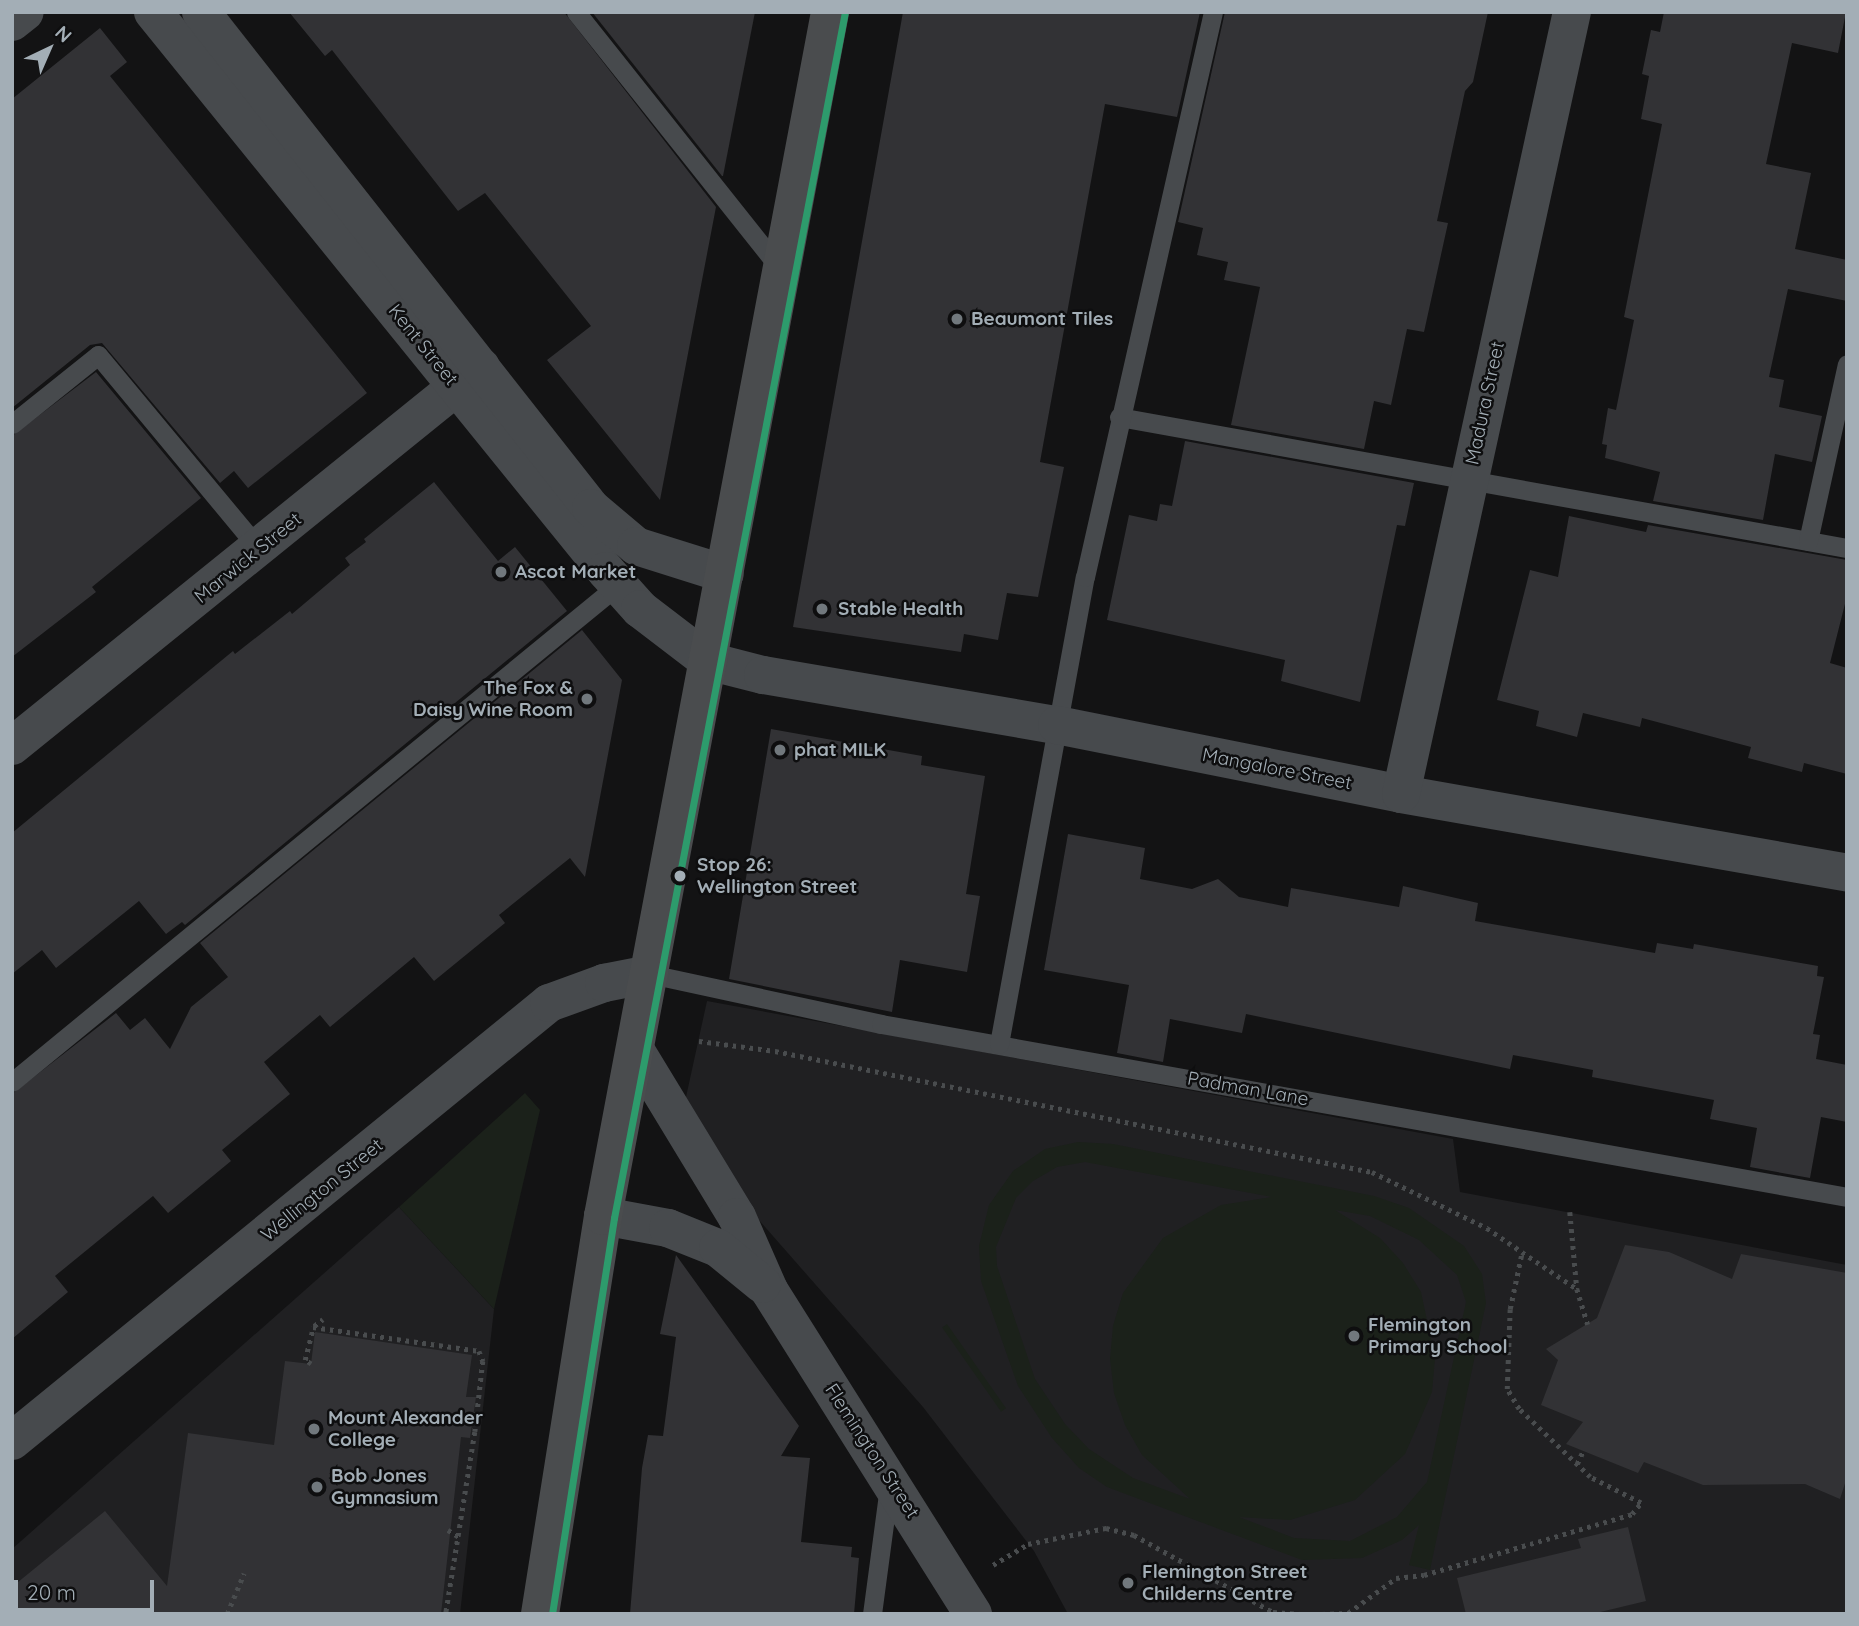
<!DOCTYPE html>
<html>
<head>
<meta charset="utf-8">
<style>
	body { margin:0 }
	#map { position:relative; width:1859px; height:1626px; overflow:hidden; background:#131314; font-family:Quicksand,sans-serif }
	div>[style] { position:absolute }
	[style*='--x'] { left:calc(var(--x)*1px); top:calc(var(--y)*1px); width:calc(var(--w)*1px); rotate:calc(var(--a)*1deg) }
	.built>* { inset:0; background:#202022 }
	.green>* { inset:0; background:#1b211a; transform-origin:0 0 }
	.building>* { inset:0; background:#323235 }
	.path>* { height:4.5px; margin-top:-2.25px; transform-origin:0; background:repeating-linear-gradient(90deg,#494c4e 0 3.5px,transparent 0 8.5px) }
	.service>* { height:19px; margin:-9.5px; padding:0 9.5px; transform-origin:9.5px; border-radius:9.5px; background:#474a4d }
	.minor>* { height:38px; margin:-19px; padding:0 19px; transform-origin:19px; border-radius:19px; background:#474a4d }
	.tertiary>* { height:38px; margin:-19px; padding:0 19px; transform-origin:19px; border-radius:19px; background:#474a4d }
	.primary>* { height:38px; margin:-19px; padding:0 19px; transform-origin:19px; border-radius:19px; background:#4a4c4e }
	.tram-1>* { height:7px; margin:-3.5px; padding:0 3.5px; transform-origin:3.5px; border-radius:3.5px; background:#2d9b6c }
	.dots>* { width:19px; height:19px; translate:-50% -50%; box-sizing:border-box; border:4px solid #0e0e0f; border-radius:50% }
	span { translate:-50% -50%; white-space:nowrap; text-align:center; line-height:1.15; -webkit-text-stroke:5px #0e0e0f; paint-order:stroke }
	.poi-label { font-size:19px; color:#a3aeb6; font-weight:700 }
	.left { translate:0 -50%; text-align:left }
	.right { translate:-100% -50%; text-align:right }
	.street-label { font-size:19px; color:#a3aeb6 }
	.stop-label { font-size:19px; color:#a3aeb6; font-weight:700 }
	.frame { position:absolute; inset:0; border:14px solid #a3aeb6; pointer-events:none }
	.north { position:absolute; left:14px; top:14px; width:70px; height:70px; -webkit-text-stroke:5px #0e0e0f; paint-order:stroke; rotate:44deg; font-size:19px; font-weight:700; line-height:28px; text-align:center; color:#a3aeb6 }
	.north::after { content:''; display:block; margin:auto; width:24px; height:32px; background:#a3aeb6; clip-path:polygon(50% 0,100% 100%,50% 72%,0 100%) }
	.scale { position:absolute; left:14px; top:1580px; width:140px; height:32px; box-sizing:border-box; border:4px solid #a3aeb6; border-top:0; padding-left:9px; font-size:21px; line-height:24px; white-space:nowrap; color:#a3aeb6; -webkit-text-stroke:5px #0e0e0f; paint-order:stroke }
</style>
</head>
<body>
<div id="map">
	<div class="built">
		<i style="clip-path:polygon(707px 1001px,1453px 1139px,1460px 1192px,1847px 1265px,1847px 1614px,1068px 1614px,1034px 1551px,923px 1407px,679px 1129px)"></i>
		<i style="clip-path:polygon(399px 1207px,494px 1309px,460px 1614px,12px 1614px,12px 1549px)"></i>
	</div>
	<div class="green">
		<i style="clip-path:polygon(525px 1093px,540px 1110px,494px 1309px,399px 1207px)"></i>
		<i style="clip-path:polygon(evenodd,1078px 1142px,1113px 1144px,1374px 1196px,1409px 1208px,1464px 1246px,1482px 1274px,1486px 1303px,1430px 1570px,1409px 1565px,1419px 1525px,1402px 1540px,1362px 1558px,1302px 1560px,1107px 1487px,1079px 1468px,1052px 1438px,1018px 1386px,981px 1281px,979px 1246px,989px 1205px,1013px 1171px,1045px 1149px,1078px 1142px,1085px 1162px,1272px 1197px,1221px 1205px,1163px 1238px,1123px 1293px,1113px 1326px,1110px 1359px,1114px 1393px,1125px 1425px,1142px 1455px,1190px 1499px,1133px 1478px,1089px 1449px,1065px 1424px,1035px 1379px,997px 1266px,996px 1247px,1016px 1198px,1033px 1181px,1057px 1167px,1085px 1162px,1078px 1142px,1335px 1210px,1370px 1216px,1419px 1240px,1457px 1275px,1466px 1302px,1427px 1482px,1397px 1517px,1350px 1541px,1294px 1538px,1239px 1517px,1290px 1520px,1355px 1500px,1405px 1454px,1432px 1392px,1435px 1358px,1421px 1292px,1403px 1263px,1380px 1238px,1335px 1210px)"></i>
		<i style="left:947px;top:1324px;width:103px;height:6px;rotate:55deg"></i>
	</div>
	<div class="building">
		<i style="clip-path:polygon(289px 12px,564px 12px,716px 207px,660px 500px,547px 360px,591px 326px,485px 193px,458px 211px,332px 50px,325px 56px)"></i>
		<i style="clip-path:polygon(592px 12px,755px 12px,723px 176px,722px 176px)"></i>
		<i style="clip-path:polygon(903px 12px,1200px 12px,1177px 117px,1105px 104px,1040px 462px,1064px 467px,1038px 597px,1007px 593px,998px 640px,964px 634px,961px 652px,793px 627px)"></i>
		<i style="clip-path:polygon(1225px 12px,1488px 12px,1473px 82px,1465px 91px,1437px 221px,1448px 223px,1424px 332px,1407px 329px,1391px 405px,1374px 401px,1364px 449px,1231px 425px,1260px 287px,1224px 280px,1228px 262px,1197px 255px,1203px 228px,1178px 222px)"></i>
		<i style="clip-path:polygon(1664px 12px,1846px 12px,1838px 53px,1792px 43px,1766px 164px,1811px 173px,1795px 249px,1847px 260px,1847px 301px,1788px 289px,1769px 377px,1784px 380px,1779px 407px,1822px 416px,1812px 462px,1775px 454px,1763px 520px,1653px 501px,1660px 472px,1605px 458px,1607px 445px,1602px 444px,1608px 408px,1616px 410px,1634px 320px,1624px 317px,1662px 124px,1641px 119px,1649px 76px,1642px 74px,1651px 30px,1660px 32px)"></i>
		<i style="clip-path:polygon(100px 28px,127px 62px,110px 76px,367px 393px,248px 488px,234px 471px,220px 483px,102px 343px,90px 345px,12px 408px,12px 99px)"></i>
		<i style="clip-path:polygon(96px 372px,201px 498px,92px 587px,96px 592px,12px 657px,12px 436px)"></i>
		<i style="clip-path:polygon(1185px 441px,1414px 483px,1405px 526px,1397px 525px,1360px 702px,1281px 681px,1285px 660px,1107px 620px,1129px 515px,1157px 521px,1160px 504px,1172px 506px)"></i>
		<i style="clip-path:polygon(434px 482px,498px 561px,515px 547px,567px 611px,185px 925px,182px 922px,166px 934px,139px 901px,56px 968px,42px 950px,12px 974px,12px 833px,233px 651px,235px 654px,290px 611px,292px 614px,350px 565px,345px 558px,366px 542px,364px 539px)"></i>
		<i style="clip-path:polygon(1569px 516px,1646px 532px,1648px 525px,1847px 560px,1847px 596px,1830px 663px,1847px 668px,1847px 774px,1804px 763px,1802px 772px,1748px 758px,1751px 747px,1642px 718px,1640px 727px,1583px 713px,1577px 737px,1536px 726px,1539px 711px,1497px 700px,1530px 570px,1558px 577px)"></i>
		<i style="clip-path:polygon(582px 630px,622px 680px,585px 877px,570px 858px,499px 915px,505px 923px,434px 981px,414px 957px,330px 1027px,320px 1015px,264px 1062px,290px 1094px,222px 1150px,231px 1161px,168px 1213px,153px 1196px,55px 1276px,68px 1292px,12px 1339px,12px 1094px,116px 1013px,130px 1030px,145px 1018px,170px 1049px,191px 1007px,228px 977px,200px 943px)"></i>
		<i style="clip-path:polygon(771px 729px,922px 756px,921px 765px,985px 776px,966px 894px,980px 896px,967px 972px,900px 960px,892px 1012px,729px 979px)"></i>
		<i style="clip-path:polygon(1068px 834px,1145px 848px,1140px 879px,1192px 889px,1218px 879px,1239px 897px,1288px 907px,1291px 888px,1399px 907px,1403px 886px,1478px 903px,1475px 921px,1655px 953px,1657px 943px,1693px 949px,1694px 944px,1818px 966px,1817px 976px,1824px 977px,1813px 1034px,1820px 1035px,1816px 1059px,1847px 1065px,1847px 1122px,1821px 1117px,1810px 1178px,1750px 1167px,1757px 1128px,1710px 1119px,1714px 1100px,1592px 1077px,1593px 1070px,1513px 1055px,1510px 1069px,1246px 1014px,1242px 1033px,1170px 1019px,1163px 1062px,1117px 1053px,1129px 985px,1044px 970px)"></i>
		<i style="clip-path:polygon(1625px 1245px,1669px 1252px,1732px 1279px,1741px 1254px,1847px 1273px,1847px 1477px,1840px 1499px,1805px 1484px,1703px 1485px,1644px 1462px,1638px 1473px,1566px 1444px,1583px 1422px,1541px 1405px,1558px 1360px,1546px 1349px,1597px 1318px)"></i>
		<i style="clip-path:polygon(676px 1255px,799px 1426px,781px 1456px,810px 1458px,801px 1542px,852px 1547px,851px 1557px,859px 1558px,854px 1614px,630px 1614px,642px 1468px,648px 1435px,663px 1436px,676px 1337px,660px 1334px)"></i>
		<i style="clip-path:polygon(315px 1332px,472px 1355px,466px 1397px,476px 1397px,470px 1438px,461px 1437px,441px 1614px,12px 1614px,12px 1587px,105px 1511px,167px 1586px,188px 1433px,274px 1445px,285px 1361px,311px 1364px)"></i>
		<i style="clip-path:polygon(1628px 1527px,1646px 1601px,1592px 1614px,1466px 1614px,1457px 1578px,1581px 1548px,1578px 1539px)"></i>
	</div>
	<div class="path">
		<i style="--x:699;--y:1041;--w:77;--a:7.5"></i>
		<i style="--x:775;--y:1051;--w:609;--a:11.46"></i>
		<i style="--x:1372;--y:1172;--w:128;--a:26"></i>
		<i style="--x:1487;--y:1228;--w:42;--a:34.4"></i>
		<i style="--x:1570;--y:1212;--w:77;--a:84.8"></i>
		<i style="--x:1577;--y:1289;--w:37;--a:73"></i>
		<i style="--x:314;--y:1326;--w:11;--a:-38"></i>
		<i style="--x:311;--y:1364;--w:7;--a:-146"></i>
		<i style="--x:305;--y:1360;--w:34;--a:-76"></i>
		<i style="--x:313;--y:1327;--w:168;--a:8.2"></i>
		<i style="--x:479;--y:1351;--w:11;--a:68"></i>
		<i style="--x:483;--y:1361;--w:71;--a:96.4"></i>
		<i style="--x:475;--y:1432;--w:184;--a:99.1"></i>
		<i style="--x:1577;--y:1464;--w:14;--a:-65"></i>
		<i style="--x:448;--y:1530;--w:13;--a:32"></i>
		<i style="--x:993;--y:1565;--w:41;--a:-31"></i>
		<i style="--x:1028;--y:1544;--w:80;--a:-11.6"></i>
		<i style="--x:1106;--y:1528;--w:29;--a:14"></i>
		<i style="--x:1134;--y:1535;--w:159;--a:29"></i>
		<i style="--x:1273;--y:1612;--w:27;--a:4"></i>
		<i style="--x:227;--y:1614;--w:44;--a:-67.5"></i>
		<i style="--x:1322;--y:1614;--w:26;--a:-2"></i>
		<i style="--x:1348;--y:1613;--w:59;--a:-36.1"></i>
		<i style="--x:1396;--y:1578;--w:28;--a:-6"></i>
		<i style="--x:1424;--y:1575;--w:217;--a:-16.3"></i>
		<i style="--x:1632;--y:1514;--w:14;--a:-51"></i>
		<i style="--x:1641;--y:1503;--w:57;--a:-153"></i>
		<i style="--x:1590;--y:1477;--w:98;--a:-136.2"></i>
		<i style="--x:1519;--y:1409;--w:23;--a:-121"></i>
		<i style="--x:1507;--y:1389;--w:80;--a:-87.9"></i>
		<i style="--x:1510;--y:1309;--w:58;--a:-78.1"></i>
		<i style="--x:1522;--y:1252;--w:66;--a:33.9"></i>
	</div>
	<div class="service">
		<i style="--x:576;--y:12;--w:330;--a:51.5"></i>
		<i style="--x:1119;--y:417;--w:740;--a:10.2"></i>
		<i style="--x:12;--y:424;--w:110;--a:-38.7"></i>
		<i style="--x:98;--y:355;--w:252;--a:50.3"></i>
		<i style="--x:1808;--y:541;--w:181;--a:-77.6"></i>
		<i style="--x:650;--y:974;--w:236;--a:12.2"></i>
		<i style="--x:881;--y:1024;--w:981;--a:10.15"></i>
		<i style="--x:999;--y:1044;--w:475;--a:-79.6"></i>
		<i style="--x:1085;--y:577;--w:579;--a:-77.24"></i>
		<i style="--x:12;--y:1082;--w:784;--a:-39.36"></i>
		<i style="--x:872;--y:1614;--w:128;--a:-82.4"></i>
	</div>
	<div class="minor">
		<i style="--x:12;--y:22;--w:16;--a:-38"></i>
		<i style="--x:708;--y:661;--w:57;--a:14.3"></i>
		<i style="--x:763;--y:675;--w:298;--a:9.7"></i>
		<i style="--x:1057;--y:725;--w:351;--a:11.3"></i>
		<i style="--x:1401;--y:794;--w:453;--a:10"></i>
		<i style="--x:12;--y:746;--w:603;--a:-38.94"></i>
		<i style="--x:1401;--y:794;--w:800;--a:-77.67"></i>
		<i style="--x:636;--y:1051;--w:194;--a:58.7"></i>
		<i style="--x:737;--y:1217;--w:80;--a:66.3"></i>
		<i style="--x:769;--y:1290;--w:383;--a:57.8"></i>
		<i style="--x:603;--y:1216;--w:66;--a:10.5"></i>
		<i style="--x:668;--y:1228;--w:54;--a:21.8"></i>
		<i style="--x:718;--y:1248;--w:57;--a:39.3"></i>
	</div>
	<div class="tertiary">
		<i style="--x:153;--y:12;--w:720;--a:50.98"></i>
		<i style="--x:606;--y:571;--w:51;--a:48.2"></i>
		<i style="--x:640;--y:609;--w:86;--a:37.4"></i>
		<i style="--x:201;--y:12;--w:631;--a:51.82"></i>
		<i style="--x:591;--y:508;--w:59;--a:40.2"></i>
		<i style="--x:636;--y:546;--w:93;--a:17.5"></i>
		<i style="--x:12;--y:1441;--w:693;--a:-39.2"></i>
		<i style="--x:549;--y:1003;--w:59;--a:-20"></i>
		<i style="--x:604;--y:983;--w:47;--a:-11.1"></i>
	</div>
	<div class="primary">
		<i style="--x:540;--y:1614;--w:403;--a:-81"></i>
		<i style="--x:603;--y:1216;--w:1225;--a:-79.32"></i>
	</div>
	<div class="tram-1">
		<i style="--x:552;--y:1614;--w:401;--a:-81.1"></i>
		<i style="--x:614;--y:1218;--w:1228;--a:-79.16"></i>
	</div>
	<div class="dots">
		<i style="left:957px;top:319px;background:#71787d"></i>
		<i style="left:501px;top:572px;background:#71787d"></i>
		<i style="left:822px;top:609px;background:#71787d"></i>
		<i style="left:587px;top:699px;background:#71787d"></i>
		<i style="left:780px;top:750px;background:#71787d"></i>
		<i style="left:680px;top:876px;background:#a3aeb6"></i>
		<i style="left:1354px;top:1336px;background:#71787d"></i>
		<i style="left:314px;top:1429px;background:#71787d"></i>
		<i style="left:317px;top:1487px;background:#71787d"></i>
		<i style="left:1128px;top:1583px;background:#71787d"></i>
	</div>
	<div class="poi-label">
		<span class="left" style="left:971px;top:319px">Beaumont Tiles</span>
		<span class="left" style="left:515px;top:572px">Ascot Market</span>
		<span class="left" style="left:838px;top:609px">Stable Health</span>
		<span class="right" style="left:573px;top:699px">The Fox &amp;<br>Daisy Wine Room</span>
		<span class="left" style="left:794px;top:750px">phat MILK</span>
		<span class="left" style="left:1368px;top:1336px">Flemington<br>Primary School</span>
		<span class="left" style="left:328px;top:1429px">Mount Alexander<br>College</span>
		<span class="left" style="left:331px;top:1487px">Bob Jones<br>Gymnasium</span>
		<span class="left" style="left:1142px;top:1583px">Flemington Street<br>Childerns Centre</span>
	</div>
	<div class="street-label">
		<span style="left:423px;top:345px;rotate:51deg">Kent Street</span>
		<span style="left:1485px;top:403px;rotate:-78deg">Madura Street</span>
		<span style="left:248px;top:558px;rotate:-39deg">Marwick Street</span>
		<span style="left:1277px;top:769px;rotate:11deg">Mangalore Street</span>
		<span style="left:1248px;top:1089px;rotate:10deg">Padman Lane</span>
		<span style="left:322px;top:1190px;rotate:-39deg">Wellington Street</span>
		<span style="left:872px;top:1451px;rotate:57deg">Flemington Street</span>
	</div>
	<div class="stop-label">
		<span class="left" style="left:697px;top:876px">Stop 26:<br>Wellington Street</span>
	</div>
	<div class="frame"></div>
	<div class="north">N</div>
	<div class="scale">20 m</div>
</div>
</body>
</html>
